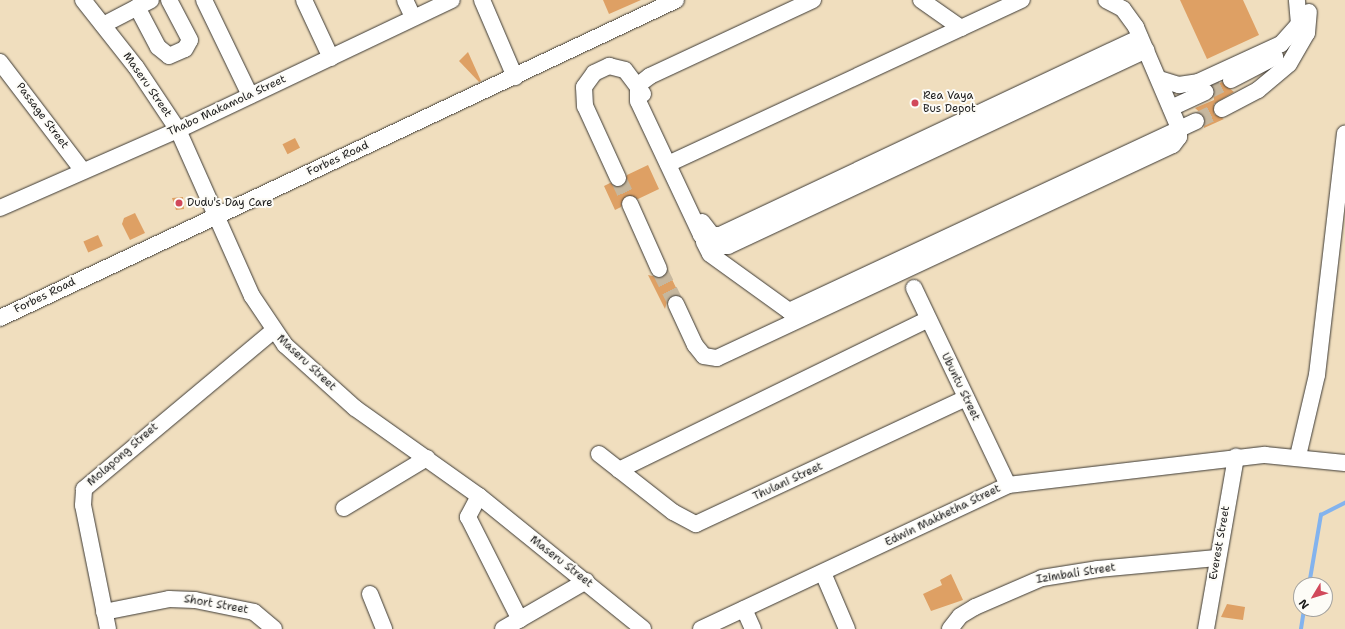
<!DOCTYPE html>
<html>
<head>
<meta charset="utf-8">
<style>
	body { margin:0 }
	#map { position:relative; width:1345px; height:629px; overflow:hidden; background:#f0debe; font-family:"Shantell Sans",sans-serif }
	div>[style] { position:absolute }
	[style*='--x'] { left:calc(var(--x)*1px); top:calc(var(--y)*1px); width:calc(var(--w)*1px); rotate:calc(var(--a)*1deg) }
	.stream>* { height:3.5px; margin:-1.75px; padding:0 1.75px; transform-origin:1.75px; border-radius:1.75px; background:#83b3ee }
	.building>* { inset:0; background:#dea064; transform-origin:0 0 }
	.minor-tunnel>* { height:16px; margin-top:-8px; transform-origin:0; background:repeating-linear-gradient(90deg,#c6b79e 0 16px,transparent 0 24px) }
	.roads { filter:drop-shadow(0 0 1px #3c3934) drop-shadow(0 0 1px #3c3934) }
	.minor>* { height:16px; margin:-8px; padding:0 8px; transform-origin:8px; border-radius:8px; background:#fff }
	.dots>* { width:11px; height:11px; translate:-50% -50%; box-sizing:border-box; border:2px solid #fdfcf7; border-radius:50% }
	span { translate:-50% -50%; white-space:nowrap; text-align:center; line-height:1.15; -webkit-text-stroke:4px #fdfcf7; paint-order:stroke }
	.street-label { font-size:11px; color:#1c1c1c }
	.poi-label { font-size:11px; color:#1c1c1c }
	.left { translate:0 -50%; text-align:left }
	.north { position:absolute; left:1293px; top:577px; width:40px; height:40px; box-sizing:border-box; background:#fdfcf7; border:1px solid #a3a29f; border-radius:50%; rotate:232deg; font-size:11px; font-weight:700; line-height:16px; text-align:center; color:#1c1c1c }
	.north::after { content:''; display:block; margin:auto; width:14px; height:18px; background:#d1495b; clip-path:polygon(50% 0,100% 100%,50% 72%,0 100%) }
</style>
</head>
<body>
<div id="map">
	<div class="stream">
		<i style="--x:1309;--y:585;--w:71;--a:-80.3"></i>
		<i style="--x:1321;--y:515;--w:27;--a:-27"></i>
		<i style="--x:1301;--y:629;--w:20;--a:-81"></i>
	</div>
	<div class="building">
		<i style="clip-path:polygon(603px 0,641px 0,609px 14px)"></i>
		<i style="clip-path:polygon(1180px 0,1243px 0,1259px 35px,1207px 59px)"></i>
		<i style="clip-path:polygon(468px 52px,481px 81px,479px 82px,459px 61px)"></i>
		<i style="clip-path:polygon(1222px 82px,1234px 92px,1214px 104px,1214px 114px,1224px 119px,1204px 128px,1205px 117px,1195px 108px,1214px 100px,1213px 86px)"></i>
		<i style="left:295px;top:138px;width:11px;height:14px;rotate:63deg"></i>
		<i style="clip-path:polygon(648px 165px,659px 189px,638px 199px,626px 196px,621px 207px,615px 210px,604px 186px,610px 183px,622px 186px,627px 175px)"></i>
		<i style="clip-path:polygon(183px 197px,184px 209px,176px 210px,172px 198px)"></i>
		<i style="clip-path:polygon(135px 213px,145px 233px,130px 240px,122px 224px,124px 218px)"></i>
		<i style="left:98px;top:235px;width:12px;height:16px;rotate:66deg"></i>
		<i style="clip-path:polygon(668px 271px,680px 296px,668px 298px,665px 309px,648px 275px,662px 278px)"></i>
		<i style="clip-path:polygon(951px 574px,963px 600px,931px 611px,923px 594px,942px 585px,940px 580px)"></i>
		<i style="clip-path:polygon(1227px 604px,1245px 607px,1243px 620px,1221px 617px)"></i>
	</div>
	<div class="minor-tunnel">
		<i style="--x:1206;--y:92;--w:28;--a:-26"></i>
		<i style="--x:1196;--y:121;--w:29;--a:-25"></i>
		<i style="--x:618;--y:178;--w:29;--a:65"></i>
		<i style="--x:659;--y:269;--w:39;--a:64"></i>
	</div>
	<div class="roads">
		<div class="minor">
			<i style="--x:83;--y:0;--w:85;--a:51.7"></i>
			<i style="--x:136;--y:67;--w:76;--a:56.3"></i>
			<i style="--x:178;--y:130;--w:182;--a:66"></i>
			<i style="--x:252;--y:296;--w:59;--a:56"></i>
			<i style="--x:285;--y:345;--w:94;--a:42"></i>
			<i style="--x:355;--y:408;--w:152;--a:35.4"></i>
			<i style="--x:479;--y:496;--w:211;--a:39"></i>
			<i style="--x:204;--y:0;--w:106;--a:64.2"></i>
			<i style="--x:304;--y:0;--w:64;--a:65"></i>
			<i style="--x:405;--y:0;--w:19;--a:65"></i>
			<i style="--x:482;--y:0;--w:84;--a:66.8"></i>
			<i style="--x:813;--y:0;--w:180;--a:155"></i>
			<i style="--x:650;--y:76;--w:15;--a:143"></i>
			<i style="--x:638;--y:85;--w:16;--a:90"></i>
			<i style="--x:638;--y:101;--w:148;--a:64.8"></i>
			<i style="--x:701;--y:235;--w:16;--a:47"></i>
			<i style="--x:712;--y:247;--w:16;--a:-4"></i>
			<i style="--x:728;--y:246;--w:462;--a:-25.1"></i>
			<i style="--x:921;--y:0;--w:49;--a:35"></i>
			<i style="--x:137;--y:7;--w:45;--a:62.3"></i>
			<i style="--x:158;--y:47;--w:14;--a:39"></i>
			<i style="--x:169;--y:56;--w:17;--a:-24"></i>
			<i style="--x:185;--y:49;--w:10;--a:-61"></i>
			<i style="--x:190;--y:40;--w:45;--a:-117.7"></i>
			<i style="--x:103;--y:25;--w:54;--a:-27.5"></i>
			<i style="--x:0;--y:62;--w:137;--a:52.7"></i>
			<i style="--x:1159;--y:79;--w:21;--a:17"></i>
			<i style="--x:1179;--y:85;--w:19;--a:-9"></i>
			<i style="--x:1198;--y:82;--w:91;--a:-24.6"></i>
			<i style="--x:1281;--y:44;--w:27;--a:-48"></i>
			<i style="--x:1299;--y:24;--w:24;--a:-95"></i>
			<i style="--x:1231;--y:80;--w:50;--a:-27.6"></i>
			<i style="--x:1171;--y:108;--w:38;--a:-25"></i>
			<i style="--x:1222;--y:109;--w:41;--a:-27.8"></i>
			<i style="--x:1258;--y:90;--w:40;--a:-40"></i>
			<i style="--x:1289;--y:64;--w:36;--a:-60"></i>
			<i style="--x:1307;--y:33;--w:21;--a:-85"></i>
			<i style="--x:668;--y:164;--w:390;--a:-24.9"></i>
			<i style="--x:618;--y:178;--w:79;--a:-114.6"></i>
			<i style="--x:585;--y:106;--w:19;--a:-93"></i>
			<i style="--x:584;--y:87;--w:17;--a:-54"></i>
			<i style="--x:594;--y:73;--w:17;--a:-25"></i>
			<i style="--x:609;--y:66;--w:16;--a:14"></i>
			<i style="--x:625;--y:70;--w:30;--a:53"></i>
			<i style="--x:630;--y:204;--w:71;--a:66"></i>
			<i style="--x:0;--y:208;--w:194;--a:-23.7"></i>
			<i style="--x:178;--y:130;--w:303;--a:-25.4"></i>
			<i style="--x:702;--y:222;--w:16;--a:52"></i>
			<i style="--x:712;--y:235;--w:8;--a:0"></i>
			<i style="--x:720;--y:235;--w:464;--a:-25.2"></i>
			<i style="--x:704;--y:242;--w:13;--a:63"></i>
			<i style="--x:710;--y:254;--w:97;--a:35.8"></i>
			<i style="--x:789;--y:311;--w:449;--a:-25"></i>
			<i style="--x:914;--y:288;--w:218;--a:64.5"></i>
			<i style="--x:676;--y:304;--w:45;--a:65.1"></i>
			<i style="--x:695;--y:345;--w:14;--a:51"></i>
			<i style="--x:704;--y:356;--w:13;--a:9"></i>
			<i style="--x:717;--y:358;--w:503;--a:-25.04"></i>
			<i style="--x:1173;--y:145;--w:10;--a:-53"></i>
			<i style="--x:1179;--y:137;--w:9;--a:-90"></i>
			<i style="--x:1179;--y:128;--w:110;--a:-113.1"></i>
			<i style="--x:1136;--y:27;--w:22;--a:-126"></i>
			<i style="--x:1123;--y:9;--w:19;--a:-152"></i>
			<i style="--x:0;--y:318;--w:747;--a:-25.19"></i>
			<i style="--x:599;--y:454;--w:94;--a:38.1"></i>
			<i style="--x:673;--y:512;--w:26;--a:28"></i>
			<i style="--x:696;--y:524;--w:298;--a:-25"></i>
			<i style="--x:1298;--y:456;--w:83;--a:-76.8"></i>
			<i style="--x:1317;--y:375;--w:243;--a:-83.4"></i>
			<i style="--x:619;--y:470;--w:344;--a:-26"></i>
			<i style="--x:479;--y:496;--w:24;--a:118"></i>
			<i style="--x:468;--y:517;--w:115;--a:63.2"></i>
			<i style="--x:344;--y:508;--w:97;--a:-31.1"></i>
			<i style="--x:823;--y:573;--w:61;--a:66.8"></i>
			<i style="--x:370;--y:594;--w:38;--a:68"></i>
			<i style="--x:744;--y:609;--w:22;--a:66"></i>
			<i style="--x:104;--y:612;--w:66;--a:-11.3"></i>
			<i style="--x:169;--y:599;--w:26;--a:2"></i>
			<i style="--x:195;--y:600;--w:60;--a:11.5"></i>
			<i style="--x:254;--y:612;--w:26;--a:40"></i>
			<i style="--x:108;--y:629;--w:126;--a:-101.4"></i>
			<i style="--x:83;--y:505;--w:16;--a:-86"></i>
			<i style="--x:84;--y:489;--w:246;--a:-39.9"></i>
			<i style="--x:503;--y:629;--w:96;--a:-30"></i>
			<i style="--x:701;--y:629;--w:339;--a:-25.1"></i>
			<i style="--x:1008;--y:485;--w:259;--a:-6.7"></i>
			<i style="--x:1265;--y:455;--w:80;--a:5.7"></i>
			<i style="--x:950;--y:629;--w:16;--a:-52"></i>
			<i style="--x:960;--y:616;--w:17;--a:-31"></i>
			<i style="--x:975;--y:607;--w:73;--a:-23.4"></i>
			<i style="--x:1042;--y:578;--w:57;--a:-9.1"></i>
			<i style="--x:1098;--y:569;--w:119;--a:-5.3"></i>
			<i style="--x:1206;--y:629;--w:175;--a:-80.1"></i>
		</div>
	</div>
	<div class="dots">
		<i style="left:915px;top:103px;background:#d1495b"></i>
		<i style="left:179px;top:203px;background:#d1495b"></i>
	</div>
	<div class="street-label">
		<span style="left:147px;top:85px;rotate:55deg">Maseru Street</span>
		<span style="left:227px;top:106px;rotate:-25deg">Thabo Makamola Street</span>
		<span style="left:42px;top:116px;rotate:53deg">Passage Street</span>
		<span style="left:338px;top:159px;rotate:-25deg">Forbes Road</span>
		<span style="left:45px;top:296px;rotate:-26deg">Forbes Road</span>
		<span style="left:306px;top:363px;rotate:43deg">Maseru Street</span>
		<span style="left:960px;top:387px;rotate:64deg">Ubuntu Street</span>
		<span style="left:123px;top:455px;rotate:-41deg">Molapong Street</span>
		<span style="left:788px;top:482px;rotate:-25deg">Thulani Street</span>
		<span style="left:943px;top:516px;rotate:-26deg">Edwin Makhetha Street</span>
		<span style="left:1220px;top:543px;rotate:-80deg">Everest Street</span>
		<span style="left:561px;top:562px;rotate:38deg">Maseru Street</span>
		<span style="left:1076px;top:574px;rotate:-9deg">Izimbali Street</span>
		<span style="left:216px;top:605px;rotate:10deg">Short Street</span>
	</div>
	<div class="poi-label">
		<span class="left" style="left:923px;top:103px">Rea Vaya<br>Bus Depot</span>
		<span class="left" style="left:187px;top:203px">Dudu's Day Care</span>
	</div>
	<div class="north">N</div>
</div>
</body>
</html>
